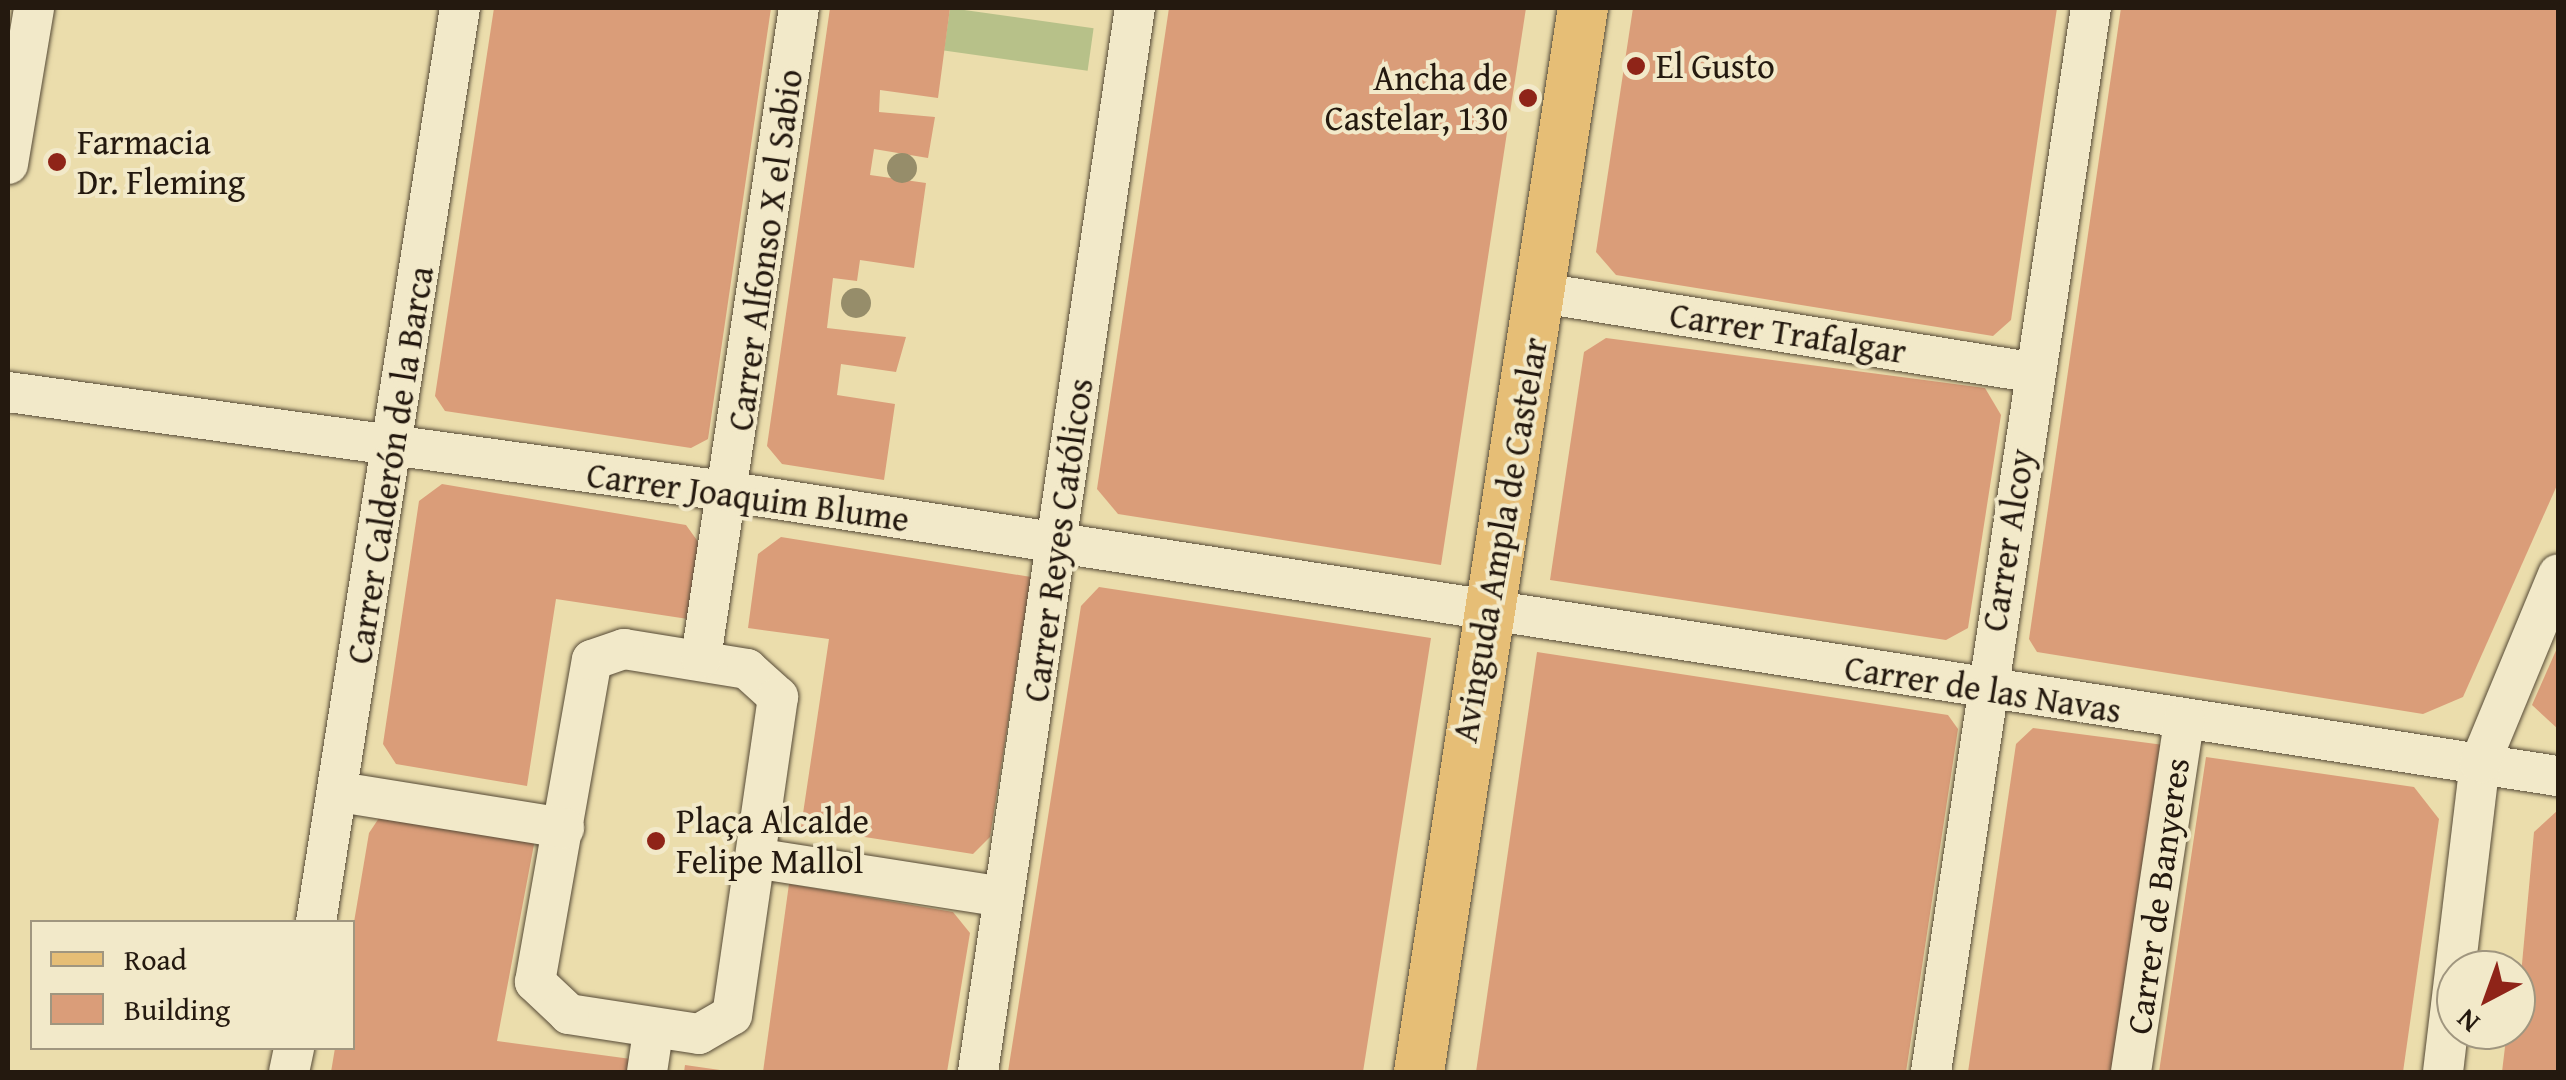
<!DOCTYPE html>
<html>
<head>
<meta charset="utf-8">
<style>
	body { margin:0 }
	#map { position:relative; width:2566px; height:1080px; overflow:hidden; background:#ebddac; font-family:"Gentium Book Plus",serif }
	div>[style] { position:absolute }
	[style*='--x'] { left:calc(var(--x)*1px); top:calc(var(--y)*1px); width:calc(var(--w)*1px); rotate:calc(var(--a)*1deg) }
	.green>* { inset:0; background:#b7c189; transform-origin:0 0 }
	.building>* { inset:0; background:#da9d79 }
	.roads { filter:drop-shadow(0 0 2px #564a36) drop-shadow(0 0 2px #564a36) }
	.minor>* { height:40px; margin:-20px; padding:0 20px; transform-origin:20px; border-radius:20px; background:#f2e9c9 }
	.major>* { height:50px; margin:-25px; padding:0 25px; transform-origin:25px; border-radius:25px; background:#e6be76 }
	.trees>* { width:30px; height:30px; margin:-15px; border-radius:50%; background:#968d6a }
	.dots>* { width:28px; height:28px; translate:-50% -50%; box-sizing:border-box; border:5px solid #f2e9c9; border-radius:50% }
	span { translate:-50% -50%; white-space:nowrap; text-align:center; line-height:1.15; -webkit-text-stroke:8px #f2e9c9; paint-order:stroke }
	.poi-label { font-size:35px; color:#24190f }
	.left { translate:0 -50%; text-align:left }
	.right { translate:-100% -50%; text-align:right }
	.street-label { font-size:35px; color:#24190f }
	.frame { position:absolute; inset:0; border:10px solid #24190f; pointer-events:none }
	.legend { position:absolute; left:30px; top:920px; width:325px; height:130px; box-sizing:border-box; background:#f2e9c9; border:2px solid #a0967f; margin:0; padding:12px 18px; list-style:none; font-size:30px; color:#24190f }
	.legend li { display:flex; align-items:center; gap:20px; height:50px }
	.legend b { width:50px; border:2px solid #a0967f }
	.north { position:absolute; left:2436px; top:950px; width:100px; height:100px; box-sizing:border-box; background:#f2e9c9; border:2px solid #a0967f; border-radius:50%; rotate:221deg; font-size:28px; font-weight:700; line-height:40px; text-align:center; color:#24190f }
	.north::after { content:''; display:block; margin:auto; width:35px; height:45px; background:#8f2418; clip-path:polygon(50% 0,100% 100%,50% 72%,0 100%) }
</style>
</head>
<body>
<div id="map">
	<div class="green">
		<i style="left:950px;top:8px;width:145px;height:43px;rotate:8deg"></i>
	</div>
	<div class="building">
		<i style="clip-path:polygon(494px 8px,771px 8px,708px 439px,691px 448px,445px 411px,435px 396px)"></i>
		<i style="clip-path:polygon(830px 8px,950px 8px,938px 98px,880px 90px,879px 112px,935px 117px,928px 158px,874px 149px,870px 175px,926px 183px,914px 268px,860px 260px,857px 281px,833px 278px,827px 328px,906px 337px,896px 372px,841px 364px,837px 395px,895px 404px,884px 480px,782px 464px,767px 446px)"></i>
		<i style="clip-path:polygon(1169px 8px,1526px 8px,1441px 565px,1118px 514px,1097px 489px)"></i>
		<i style="clip-path:polygon(1633px 8px,2057px 8px,2011px 320px,1993px 336px,1616px 275px,1596px 252px)"></i>
		<i style="clip-path:polygon(2121px 8px,2558px 8px,2558px 483px,2463px 697px,2423px 714px,2037px 652px,2029px 639px)"></i>
		<i style="clip-path:polygon(1606px 338px,1985px 388px,2001px 415px,1968px 628px,1946px 640px,1550px 580px,1584px 352px)"></i>
		<i style="clip-path:polygon(442px 484px,686px 525px,699px 543px,688px 619px,556px 599px,527px 786px,396px 764px,383px 744px,419px 501px)"></i>
		<i style="clip-path:polygon(781px 537px,1031px 577px,990px 837px,973px 854px,801px 827px,829px 639px,748px 628px,758px 554px)"></i>
		<i style="clip-path:polygon(1099px 587px,1431px 638px,1363px 1072px,1008px 1072px,1081px 606px)"></i>
		<i style="clip-path:polygon(2558px 646px,2558px 729px,2532px 705px)"></i>
		<i style="clip-path:polygon(1537px 652px,1948px 715px,1958px 729px,1906px 1072px,1476px 1072px)"></i>
		<i style="clip-path:polygon(2033px 728px,2164px 745px,2114px 1072px,1968px 1072px,2016px 744px)"></i>
		<i style="clip-path:polygon(2206px 757px,2414px 787px,2439px 819px,2403px 1072px,2159px 1072px)"></i>
		<i style="clip-path:polygon(2558px 810px,2558px 1072px,2502px 1072px,2507px 1030px,2516px 1030px,2534px 832px)"></i>
		<i style="clip-path:polygon(381px 815px,535px 839px,497px 1041px,631px 1059px,629px 1072px,331px 1072px,335px 1048px,352px 1048px,352px 934px,369px 833px)"></i>
		<i style="clip-path:polygon(789px 884px,953px 912px,970px 933px,947px 1072px,763px 1072px)"></i>
		<i style="clip-path:polygon(685px 1065px,720px 1070px,720px 1072px,684px 1072px)"></i>
	</div>
	<div class="roads">
		<div class="minor">
			<i style="--x:8;--y:164;--w:158;--a:-80.5"></i>
			<i style="--x:1542;--y:293;--w:498;--a:9.2"></i>
			<i style="--x:8;--y:392;--w:730;--a:7.87"></i>
			<i style="--x:731;--y:492;--w:1849;--a:8.84"></i>
			<i style="--x:624;--y:649;--w:125;--a:9.2"></i>
			<i style="--x:747;--y:669;--w:42;--a:42.1"></i>
			<i style="--x:778;--y:697;--w:321;--a:98.2"></i>
			<i style="--x:732;--y:1015;--w:38;--a:150"></i>
			<i style="--x:699;--y:1034;--w:132;--a:-171.3"></i>
			<i style="--x:569;--y:1014;--w:47;--a:-136.7"></i>
			<i style="--x:535;--y:982;--w:327;--a:-80"></i>
			<i style="--x:592;--y:660;--w:34;--a:-19"></i>
			<i style="--x:701;--y:658;--w:657;--a:-81.43"></i>
			<i style="--x:339;--y:792;--w:228;--a:9.1"></i>
			<i style="--x:755;--y:858;--w:251;--a:8.9"></i>
			<i style="--x:316;--y:922;--w:925;--a:-81.05"></i>
			<i style="--x:289;--y:1072;--w:25;--a:-78"></i>
			<i style="--x:647;--y:1072;--w:40;--a:-81.5"></i>
			<i style="--x:978;--y:1072;--w:1076;--a:-81.61"></i>
			<i style="--x:1931;--y:1072;--w:1076;--a:-81.45"></i>
			<i style="--x:2131;--y:1072;--w:356;--a:-81.4"></i>
			<i style="--x:2443;--y:1072;--w:311;--a:-83.2"></i>
			<i style="--x:2480;--y:763;--w:204;--a:-67.5"></i>
		</div>
		<div class="major">
			<i style="--x:1419;--y:1072;--w:1077;--a:-81.24"></i>
		</div>
	</div>
	<div class="trees">
		<i style="left:902px;top:168px"></i>
		<i style="left:856px;top:303px"></i>
	</div>
	<div class="dots">
		<i style="left:1636px;top:66px;background:#8f2418"></i>
		<i style="left:1528px;top:98px;background:#8f2418"></i>
		<i style="left:57px;top:162px;background:#8f2418"></i>
		<i style="left:656px;top:841px;background:#8f2418"></i>
	</div>
	<div class="poi-label">
		<span class="left" style="left:1656px;top:66px">El Gusto</span>
		<span class="right" style="left:1508px;top:98px">Ancha de<br>Castelar, 130</span>
		<span class="left" style="left:77px;top:162px">Farmacia<br>Dr. Fleming</span>
		<span class="left" style="left:676px;top:841px">Plaça Alcalde<br>Felipe Mallol</span>
	</div>
	<div class="street-label">
		<span style="left:765px;top:250px;rotate:-82deg">Carrer Alfonso X el Sabio</span>
		<span style="left:1788px;top:333px;rotate:9deg">Carrer Trafalgar</span>
		<span style="left:390px;top:465px;rotate:-81deg">Carrer Calderón de la Barca</span>
		<span style="left:748px;top:497px;rotate:8deg">Carrer Joaquim Blume</span>
		<span style="left:1058px;top:540px;rotate:-82deg">Carrer Reyes Católicos</span>
		<span style="left:1500px;top:540px;rotate:-80deg">Avinguda Ampla de Castelar</span>
		<span style="left:2008px;top:540px;rotate:-81deg">Carrer Alcoy</span>
		<span style="left:1983px;top:689px;rotate:9deg">Carrer de las Navas</span>
		<span style="left:2158px;top:896px;rotate:-82deg">Carrer de Banyeres</span>
	</div>
	<div class="frame"></div>
	<ul class="legend">
	<li><b style="height:12px;background:#e6be76"></b>Road</li>
	<li><b style="height:28px;background:#da9d79"></b>Building</li>
	</ul>
	<div class="north">N</div>
</div>
</body>
</html>
